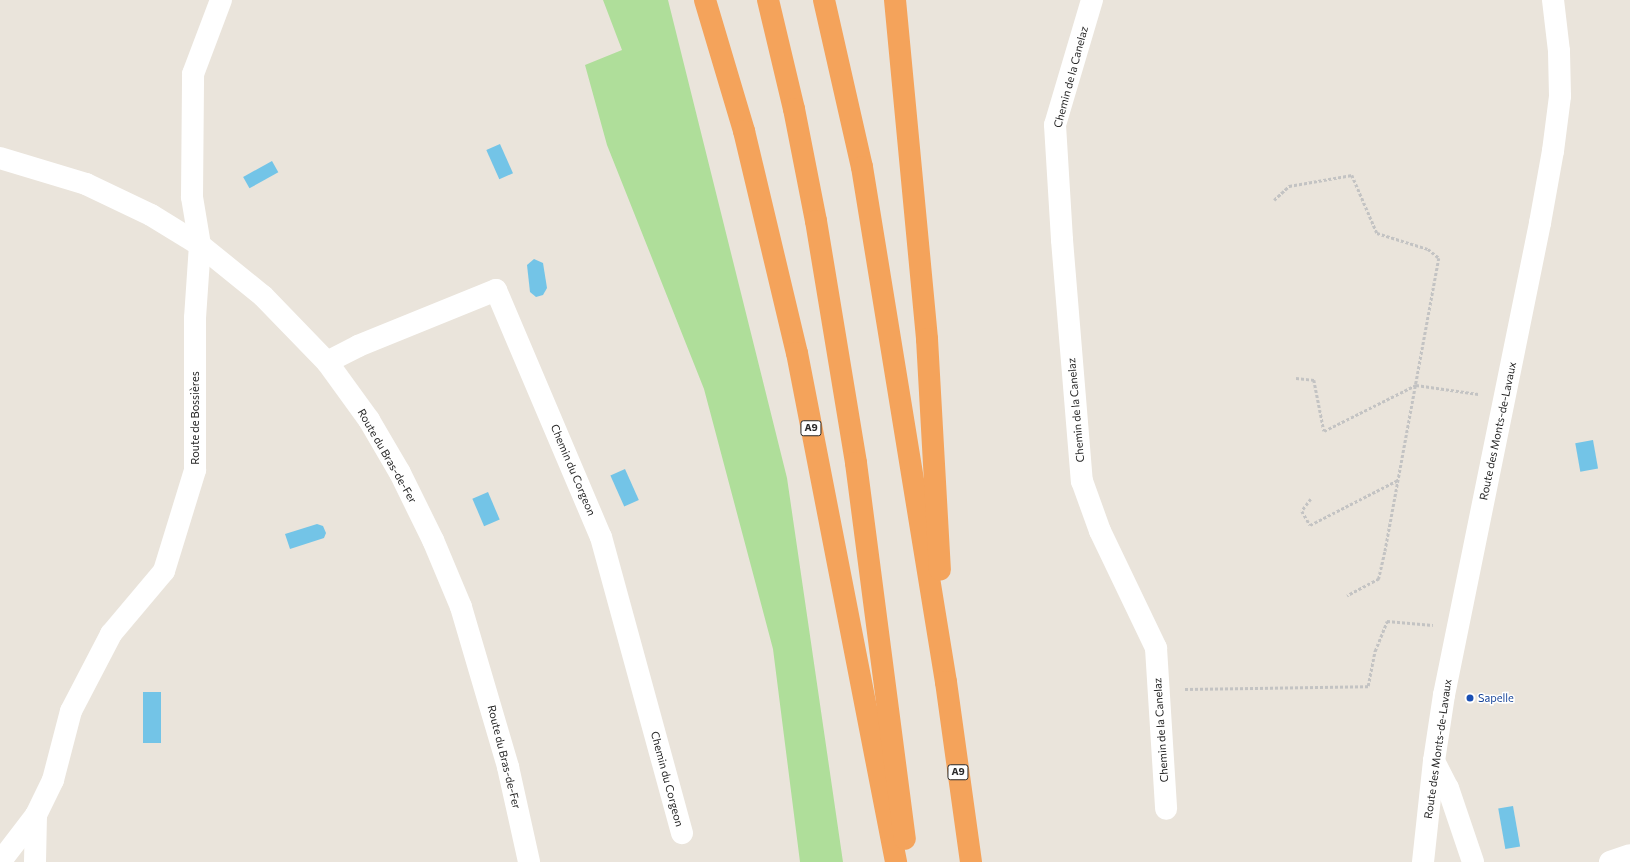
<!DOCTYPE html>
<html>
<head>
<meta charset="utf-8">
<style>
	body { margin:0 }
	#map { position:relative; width:1630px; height:862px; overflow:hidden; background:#eae4db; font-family:Commissioner,sans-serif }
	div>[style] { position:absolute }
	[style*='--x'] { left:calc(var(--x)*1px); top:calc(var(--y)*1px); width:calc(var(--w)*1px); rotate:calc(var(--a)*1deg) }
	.green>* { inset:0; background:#afde9a }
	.water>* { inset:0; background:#73c4e7; transform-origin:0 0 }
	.path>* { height:2.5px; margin-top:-1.25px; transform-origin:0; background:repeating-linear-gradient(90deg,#c3c3c3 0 3px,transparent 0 5px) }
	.street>* { height:22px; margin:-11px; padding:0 11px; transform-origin:11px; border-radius:11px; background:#fff }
	.secondary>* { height:22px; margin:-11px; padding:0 11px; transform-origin:11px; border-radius:11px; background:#fff }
	.highway>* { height:22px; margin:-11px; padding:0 11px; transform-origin:11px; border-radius:11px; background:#f4a35b }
	.dots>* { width:11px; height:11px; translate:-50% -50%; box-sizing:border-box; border:2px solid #fff; border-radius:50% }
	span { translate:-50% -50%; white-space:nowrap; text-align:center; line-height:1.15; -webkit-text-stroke:3px #fff; paint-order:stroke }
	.shield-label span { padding:1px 3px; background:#fff; border:1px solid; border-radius:3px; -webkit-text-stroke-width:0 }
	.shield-label { font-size:10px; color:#282828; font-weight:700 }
	.street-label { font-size:11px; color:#282828 }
	.transit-label { font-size:11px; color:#164399 }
	.left { translate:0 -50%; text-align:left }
</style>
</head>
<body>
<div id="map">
	<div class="green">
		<i style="clip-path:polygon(603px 0,668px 0,787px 478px,843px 862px,800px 862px,773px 649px,704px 389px,607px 145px,585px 65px,622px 50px)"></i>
	</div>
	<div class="water">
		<i style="left:500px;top:144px;width:32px;height:15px;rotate:66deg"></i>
		<i style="left:272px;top:161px;width:13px;height:33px;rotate:61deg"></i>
		<i style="clip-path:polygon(534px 259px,543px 263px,547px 288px,543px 295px,536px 297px,530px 292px,527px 265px)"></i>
		<i style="left:1593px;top:440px;width:29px;height:18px;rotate:80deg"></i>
		<i style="left:625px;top:469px;width:34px;height:16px;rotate:66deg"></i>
		<i style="left:488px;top:492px;width:30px;height:17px;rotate:67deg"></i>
		<i style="clip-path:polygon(317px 524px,323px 526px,326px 533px,324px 538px,290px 549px,285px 534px)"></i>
		<i style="left:143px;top:692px;width:18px;height:51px"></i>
		<i style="left:1513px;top:806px;width:41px;height:15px;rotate:80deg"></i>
	</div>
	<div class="path">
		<i style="--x:1274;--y:200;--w:21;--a:-43"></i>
		<i style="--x:1289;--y:186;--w:64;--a:-9.9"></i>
		<i style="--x:1352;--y:175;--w:63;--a:66.7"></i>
		<i style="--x:1377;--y:233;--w:53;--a:17.4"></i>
		<i style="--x:1428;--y:249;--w:14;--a:39"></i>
		<i style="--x:1439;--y:258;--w:299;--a:100.4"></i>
		<i style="--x:1385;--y:552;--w:28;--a:103"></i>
		<i style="--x:1379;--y:579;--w:36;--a:152"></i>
		<i style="--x:1296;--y:378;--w:18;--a:6"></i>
		<i style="--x:1314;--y:380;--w:52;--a:78.9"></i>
		<i style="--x:1324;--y:431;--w:103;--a:-26.6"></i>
		<i style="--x:1416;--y:385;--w:63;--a:8.3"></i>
		<i style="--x:1311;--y:499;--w:15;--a:127"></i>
		<i style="--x:1302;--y:511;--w:16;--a:60"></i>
		<i style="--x:1310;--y:525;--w:99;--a:-27.1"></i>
		<i style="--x:1185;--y:689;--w:183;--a:-0.9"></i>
		<i style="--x:1368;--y:686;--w:36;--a:-79"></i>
		<i style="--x:1375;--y:651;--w:32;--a:-68"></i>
		<i style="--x:1387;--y:621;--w:46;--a:5"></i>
	</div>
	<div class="street">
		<i style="--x:1092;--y:0;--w:130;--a:106.5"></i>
		<i style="--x:1055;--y:125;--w:115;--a:86.5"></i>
		<i style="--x:1062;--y:240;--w:242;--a:85.3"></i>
		<i style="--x:1082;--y:481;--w:53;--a:70.2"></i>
		<i style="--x:1100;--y:531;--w:130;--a:64.4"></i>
		<i style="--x:1156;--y:648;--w:161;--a:86.4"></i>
		<i style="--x:327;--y:362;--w:35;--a:-27"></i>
		<i style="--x:358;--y:346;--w:149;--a:-22.1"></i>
		<i style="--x:496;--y:290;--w:268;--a:67"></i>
		<i style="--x:601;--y:537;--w:307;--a:74.7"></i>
		<i style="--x:1434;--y:761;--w:30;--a:63"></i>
		<i style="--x:1448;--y:788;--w:78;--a:71.3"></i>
		<i style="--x:0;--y:862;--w:59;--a:-52.5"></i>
		<i style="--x:36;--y:815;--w:39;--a:-64"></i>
		<i style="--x:53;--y:780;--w:71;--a:-75.4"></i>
		<i style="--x:71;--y:711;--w:87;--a:-62.5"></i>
		<i style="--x:111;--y:634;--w:82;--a:-49.9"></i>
		<i style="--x:164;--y:571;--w:106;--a:-72.9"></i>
		<i style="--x:195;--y:470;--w:152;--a:-90"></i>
		<i style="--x:195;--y:318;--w:73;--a:-86.1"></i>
		<i style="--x:200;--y:245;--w:49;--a:-99.5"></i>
		<i style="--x:192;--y:197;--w:123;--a:-89.5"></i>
		<i style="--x:193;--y:74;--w:79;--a:-69.3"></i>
		<i style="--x:35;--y:862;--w:47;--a:-88.8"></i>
		<i style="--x:1610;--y:862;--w:21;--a:-19"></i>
	</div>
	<div class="secondary">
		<i style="--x:0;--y:158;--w:90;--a:16.8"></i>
		<i style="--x:86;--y:184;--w:72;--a:25.5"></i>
		<i style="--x:151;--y:215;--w:57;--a:31.5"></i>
		<i style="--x:200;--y:245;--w:81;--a:39"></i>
		<i style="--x:263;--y:296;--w:92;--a:45.9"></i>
		<i style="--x:327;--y:362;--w:72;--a:54.1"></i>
		<i style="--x:369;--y:420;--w:61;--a:59.7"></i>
		<i style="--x:400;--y:473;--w:75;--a:63.8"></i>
		<i style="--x:433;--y:540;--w:73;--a:67.3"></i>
		<i style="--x:461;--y:607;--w:167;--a:73.6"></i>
		<i style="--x:508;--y:767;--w:97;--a:77.5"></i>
		<i style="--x:1423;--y:862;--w:102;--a:-83.8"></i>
		<i style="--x:1434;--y:761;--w:67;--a:-81.4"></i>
		<i style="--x:1444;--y:695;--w:482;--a:-78.5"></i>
		<i style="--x:1540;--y:223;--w:73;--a:-79.8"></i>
		<i style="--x:1553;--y:151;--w:55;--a:-82.7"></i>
		<i style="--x:1560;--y:96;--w:45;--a:-91.3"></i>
		<i style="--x:1559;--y:51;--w:51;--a:-96.7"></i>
	</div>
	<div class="highway">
		<i style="--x:705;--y:0;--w:137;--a:73.4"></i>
		<i style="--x:744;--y:131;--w:228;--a:76.6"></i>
		<i style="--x:797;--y:353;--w:519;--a:78.99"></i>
		<i style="--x:768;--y:0;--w:112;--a:76.6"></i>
		<i style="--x:794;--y:109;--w:114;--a:78.9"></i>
		<i style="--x:816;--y:221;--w:245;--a:80.6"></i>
		<i style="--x:856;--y:463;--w:379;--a:82.6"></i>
		<i style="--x:824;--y:0;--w:171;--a:77.2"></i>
		<i style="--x:862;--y:167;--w:522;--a:80.74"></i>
		<i style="--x:946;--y:682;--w:182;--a:82.1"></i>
		<i style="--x:895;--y:0;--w:341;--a:84.6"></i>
		<i style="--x:927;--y:339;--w:231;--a:86.8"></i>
	</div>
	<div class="dots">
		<i style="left:1470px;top:698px;background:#1a4fb4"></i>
	</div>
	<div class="shield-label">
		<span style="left:811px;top:428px">A9</span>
		<span style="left:958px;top:772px">A9</span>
	</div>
	<div class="street-label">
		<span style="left:1071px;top:77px;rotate:-75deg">Chemin de la Canelaz</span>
		<span style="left:1076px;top:410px;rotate:-95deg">Chemin de la Canelaz</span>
		<span style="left:195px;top:418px;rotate:-90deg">Route de Bossières</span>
		<span style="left:1498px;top:431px;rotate:-78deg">Route des Monts-de-Lavaux</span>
		<span style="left:387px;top:456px;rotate:60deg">Route du Bras-de-Fer</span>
		<span style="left:573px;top:470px;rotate:67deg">Chemin du Corgeon</span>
		<span style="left:1161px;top:730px;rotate:-94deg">Chemin de la Canelaz</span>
		<span style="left:1438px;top:749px;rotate:-82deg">Route des Monts-de-Lavaux</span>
		<span style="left:504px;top:757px;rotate:76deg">Route du Bras-de-Fer</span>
		<span style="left:667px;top:779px;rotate:75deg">Chemin du Corgeon</span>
	</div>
	<div class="transit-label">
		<span class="left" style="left:1478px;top:698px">Sapelle</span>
	</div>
</div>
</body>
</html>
